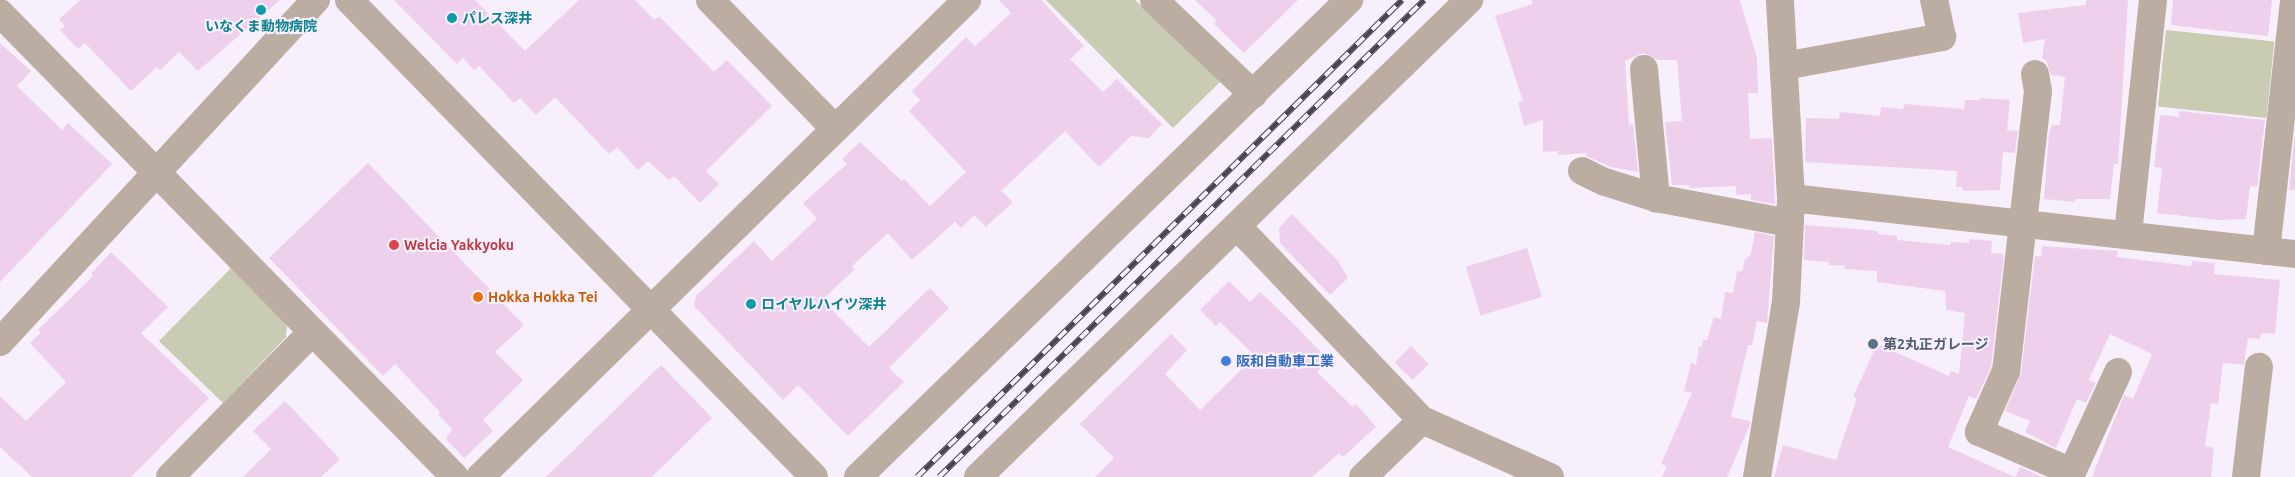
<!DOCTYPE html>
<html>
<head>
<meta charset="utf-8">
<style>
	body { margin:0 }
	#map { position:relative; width:2295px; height:477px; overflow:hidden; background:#f7effc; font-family:Ubuntu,"Noto Sans JP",sans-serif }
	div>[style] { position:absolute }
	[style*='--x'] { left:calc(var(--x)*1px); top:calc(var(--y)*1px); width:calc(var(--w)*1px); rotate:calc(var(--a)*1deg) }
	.green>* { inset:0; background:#c9cbb2; transform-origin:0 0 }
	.building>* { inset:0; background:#eed0ec; transform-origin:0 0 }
	.minor>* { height:28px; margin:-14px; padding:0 14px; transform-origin:14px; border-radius:14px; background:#bbada2 }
	.rail>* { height:5.5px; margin-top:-2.75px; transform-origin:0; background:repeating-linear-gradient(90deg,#f7effc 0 11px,#48444b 0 22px); box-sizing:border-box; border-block:1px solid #48444b }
	.dots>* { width:14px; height:14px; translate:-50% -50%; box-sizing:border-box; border:2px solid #f7effc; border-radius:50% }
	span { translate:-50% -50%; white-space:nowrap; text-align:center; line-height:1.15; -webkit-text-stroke:4px #f7effc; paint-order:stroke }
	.culture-label { font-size:14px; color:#0d838f; font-weight:700 }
	.left { translate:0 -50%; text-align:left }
	.health-label { font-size:14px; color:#be3a42; font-weight:700 }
	.food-label { font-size:14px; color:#c56008; font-weight:700 }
	.service-label { font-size:14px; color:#4e5e75; font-weight:700 }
	.shop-label { font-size:14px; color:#366cbe; font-weight:700 }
</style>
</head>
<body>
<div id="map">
	<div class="green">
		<i style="clip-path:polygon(1046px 0,1135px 0,1221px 81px,1173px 128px)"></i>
		<i style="left:2166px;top:30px;width:109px;height:77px;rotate:6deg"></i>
		<i style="clip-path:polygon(232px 267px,287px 324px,286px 337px,223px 403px,159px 341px)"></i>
	</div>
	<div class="building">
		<i style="clip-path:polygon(80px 0,280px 0,198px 71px,179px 52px,160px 70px,157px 67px,131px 91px,85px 43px,78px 49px,60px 30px,65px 26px,59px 19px)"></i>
		<i style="clip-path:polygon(394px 0,475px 0,525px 51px,579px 0,635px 0,654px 20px,659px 16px,714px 72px,727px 60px,772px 106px,706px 171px,719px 184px,700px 203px,674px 176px,669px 180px,648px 161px,638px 170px,617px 147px,609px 154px,555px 97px,536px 115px,520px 98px,514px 103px,479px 66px,474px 70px,463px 58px,457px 64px)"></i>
		<i style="clip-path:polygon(999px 0,1041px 0,1084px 46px,1070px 59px,1103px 92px,1117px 79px,1162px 124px,1149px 138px,1131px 136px,1099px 167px,1065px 131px,1001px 191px,1013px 202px,986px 227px,974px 215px,961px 228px,955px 222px,912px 260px,888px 233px,852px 266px,855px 269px,822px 300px,869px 347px,930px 288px,949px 308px,889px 368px,904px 382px,848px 436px,798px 385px,783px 400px,694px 306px,696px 296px,754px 241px,772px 261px,817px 219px,803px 203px,847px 164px,842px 159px,860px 142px,902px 181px,904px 179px,930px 206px,966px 172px,909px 111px,920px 100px,912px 91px,966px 37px,975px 46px,1011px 13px)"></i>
		<i style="clip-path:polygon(1195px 0,1298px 0,1244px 53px,1214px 24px,1217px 21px)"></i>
		<i style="clip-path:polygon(1531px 0,1740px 0,1757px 58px,1758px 93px,1748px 93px,1750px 139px,1772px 138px,1775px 204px,1751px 200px,1751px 194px,1736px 195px,1736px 186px,1690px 188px,1689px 185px,1672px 185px,1665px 122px,1682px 121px,1677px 60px,1657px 60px,1643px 53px,1625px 61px,1629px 125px,1633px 124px,1638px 172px,1611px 167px,1586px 156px,1586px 153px,1558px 155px,1558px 151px,1543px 152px,1543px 120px,1524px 126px,1518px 102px,1523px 101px,1495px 16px,1533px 4px)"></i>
		<i style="clip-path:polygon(2086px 0,2128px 0,2118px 164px,2114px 164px,2110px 199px,2075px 199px,2075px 202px,2044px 199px,2049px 133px,2052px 125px,2060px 125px,2065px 77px,2051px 75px,2046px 60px,2042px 59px,2045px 39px,2023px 43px,2018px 13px,2086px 5px)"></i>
		<i style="clip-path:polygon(2173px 0,2272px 0,2268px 36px,2171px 25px)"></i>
		<i style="clip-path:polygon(0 43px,31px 71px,17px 86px,62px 130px,68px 123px,112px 164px,0 282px)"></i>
		<i style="clip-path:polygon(1980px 98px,2010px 100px,2007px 130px,2018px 131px,2015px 153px,2003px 152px,2000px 190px,1963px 191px,1962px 187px,1956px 187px,1957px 171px,1805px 162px,1806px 118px,1839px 119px,1840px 112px,1880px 116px,1881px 107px,1903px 109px,1904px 104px,1964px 109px,1965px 100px,1980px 100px)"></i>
		<i style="clip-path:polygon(2179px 111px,2265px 120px,2257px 187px,2250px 186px,2246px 219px,2219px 220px,2157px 213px,2162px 168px,2154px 167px,2160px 115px,2179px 117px)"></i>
		<i style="clip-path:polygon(2295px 132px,2295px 190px,2289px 190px)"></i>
		<i style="clip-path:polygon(368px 163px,524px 325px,495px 352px,523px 380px,483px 420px,493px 431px,464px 458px,446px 439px,452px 429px,438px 414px,440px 412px,395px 364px,383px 376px,269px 258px)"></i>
		<i style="clip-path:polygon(1292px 214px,1338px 261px,1348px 278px,1330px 295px,1280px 243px,1279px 228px)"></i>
		<i style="clip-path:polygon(1805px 225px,1878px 231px,1878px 234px,1897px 236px,1897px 240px,1950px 245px,1951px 242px,1969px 243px,1969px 239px,1992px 241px,1991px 253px,2004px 254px,1991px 367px,1976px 399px,1969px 396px,1948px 447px,2015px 477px,1774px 477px,1783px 445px,1836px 460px,1857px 398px,1853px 397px,1877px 344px,1949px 376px,1951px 371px,1959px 374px,1965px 313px,1946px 310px,1945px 291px,1877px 282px,1877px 271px,1844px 269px,1845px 266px,1829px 265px,1829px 262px,1804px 260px)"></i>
		<i style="clip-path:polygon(1755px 232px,1774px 236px,1767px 323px,1757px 321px,1752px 345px,1748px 345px,1731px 417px,1750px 421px,1749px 427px,1727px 477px,1662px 477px,1667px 466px,1661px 464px,1692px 393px,1684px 391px,1691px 363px,1696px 365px,1699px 346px,1702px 347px,1703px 340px,1707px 340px,1714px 317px,1721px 319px,1725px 292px,1733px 293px,1737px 271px,1742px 272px,1745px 259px,1751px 254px)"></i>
		<i style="clip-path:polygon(2042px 246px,2118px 251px,2117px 257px,2191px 266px,2192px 261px,2215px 263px,2214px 274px,2280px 280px,2275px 334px,2261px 333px,2260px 339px,2248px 338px,2244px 365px,2223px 363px,2218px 404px,2211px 403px,2205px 446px,2214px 448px,2211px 477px,2092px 477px,2124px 395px,2133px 399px,2152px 354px,2110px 334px,2090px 377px,2089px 380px,2096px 383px,2086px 403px,2077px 399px,2056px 448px,2025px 432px,2030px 421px,2005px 411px,2021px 373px,2035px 256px,2041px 257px)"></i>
		<i style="left:1527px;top:248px;width:51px;height:64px;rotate:73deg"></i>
		<i style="clip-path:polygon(111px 252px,168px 307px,141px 333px,209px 398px,131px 477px,32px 477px,0 447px,0 396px,26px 421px,66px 382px,30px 343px,41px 332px,38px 330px,93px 276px,91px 274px)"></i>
		<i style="clip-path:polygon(1229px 281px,1250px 302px,1260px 292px,1295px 325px,1329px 361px,1317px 372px,1353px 407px,1356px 404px,1376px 427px,1343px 457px,1339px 453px,1312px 477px,1095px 477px,1114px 458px,1080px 424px,1171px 334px,1187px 350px,1165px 374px,1200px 410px,1255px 356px,1220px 322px,1216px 326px,1200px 310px)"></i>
		<i style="left:1411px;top:346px;width:25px;height:23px;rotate:45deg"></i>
		<i style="clip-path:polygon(661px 365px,712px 418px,652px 477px,546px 477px)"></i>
		<i style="clip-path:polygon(285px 401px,340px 459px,321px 477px,243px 477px,271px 449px,253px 431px)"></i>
		<i style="clip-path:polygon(2020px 467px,2043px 477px,2015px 477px)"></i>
	</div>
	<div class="minor">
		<i style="--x:349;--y:0;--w:666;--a:45.73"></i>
		<i style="--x:710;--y:0;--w:178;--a:45.9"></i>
		<i style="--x:1154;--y:0;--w:137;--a:43.5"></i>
		<i style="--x:0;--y:13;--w:650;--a:45.56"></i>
		<i style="--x:1784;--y:66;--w:161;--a:-10.4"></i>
		<i style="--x:1942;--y:37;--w:38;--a:-102"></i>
		<i style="--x:1644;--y:69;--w:130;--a:84.7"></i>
		<i style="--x:2035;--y:74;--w:17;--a:80"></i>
		<i style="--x:2038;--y:91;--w:282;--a:96.5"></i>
		<i style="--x:2006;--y:371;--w:67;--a:113.9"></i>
		<i style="--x:1979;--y:432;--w:101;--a:23.3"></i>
		<i style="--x:2072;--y:472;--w:110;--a:-65.3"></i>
		<i style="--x:1582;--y:171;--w:25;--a:26"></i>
		<i style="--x:1605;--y:182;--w:53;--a:17.4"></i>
		<i style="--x:1656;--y:198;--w:136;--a:10.6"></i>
		<i style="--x:1791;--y:198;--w:507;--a:6.34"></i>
		<i style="--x:1237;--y:226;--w:268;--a:46.4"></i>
		<i style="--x:1422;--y:420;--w:140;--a:24"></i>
		<i style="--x:2128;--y:234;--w:235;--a:-83.9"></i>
		<i style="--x:2266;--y:251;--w:253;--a:-83.6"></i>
		<i style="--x:0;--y:342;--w:466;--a:-47.3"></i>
		<i style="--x:170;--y:477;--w:202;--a:-45.6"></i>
		<i style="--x:480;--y:477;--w:682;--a:-44.41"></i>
		<i style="--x:858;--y:477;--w:685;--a:-44.17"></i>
		<i style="--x:978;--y:477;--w:685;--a:-44.17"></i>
		<i style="--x:1363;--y:477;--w:82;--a:-44"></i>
		<i style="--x:1757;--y:477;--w:177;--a:-80.6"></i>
		<i style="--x:1786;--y:302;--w:104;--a:-87.2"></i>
		<i style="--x:1791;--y:198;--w:198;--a:-93.2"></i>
		<i style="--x:2246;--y:477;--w:111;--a:-83.3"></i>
	</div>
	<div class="rail">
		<i style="--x:917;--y:477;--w:680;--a:-44.52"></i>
		<i style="--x:939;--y:477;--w:680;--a:-44.52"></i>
	</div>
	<div class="dots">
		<i style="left:261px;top:10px;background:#0f9aa8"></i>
		<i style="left:452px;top:18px;background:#0f9aa8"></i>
		<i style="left:394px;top:245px;background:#e0444e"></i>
		<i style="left:478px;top:297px;background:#e8710a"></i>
		<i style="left:751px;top:304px;background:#0f9aa8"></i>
		<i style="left:1873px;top:344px;background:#5c6f8a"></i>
		<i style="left:1226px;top:361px;background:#3f7fe0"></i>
	</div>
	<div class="culture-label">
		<span class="left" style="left:462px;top:18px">パレス深井</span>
		<span style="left:261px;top:26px">いなくま動物病院</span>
		<span class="left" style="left:761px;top:304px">ロイヤルハイツ深井</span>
	</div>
	<div class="health-label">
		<span class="left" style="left:404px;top:245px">Welcia Yakkyoku</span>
	</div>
	<div class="food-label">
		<span class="left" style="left:488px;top:297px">Hokka Hokka Tei</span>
	</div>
	<div class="service-label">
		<span class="left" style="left:1883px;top:344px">第2丸正ガレージ</span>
	</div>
	<div class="shop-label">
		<span class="left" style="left:1236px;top:361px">阪和自動車工業</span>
	</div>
</div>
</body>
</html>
